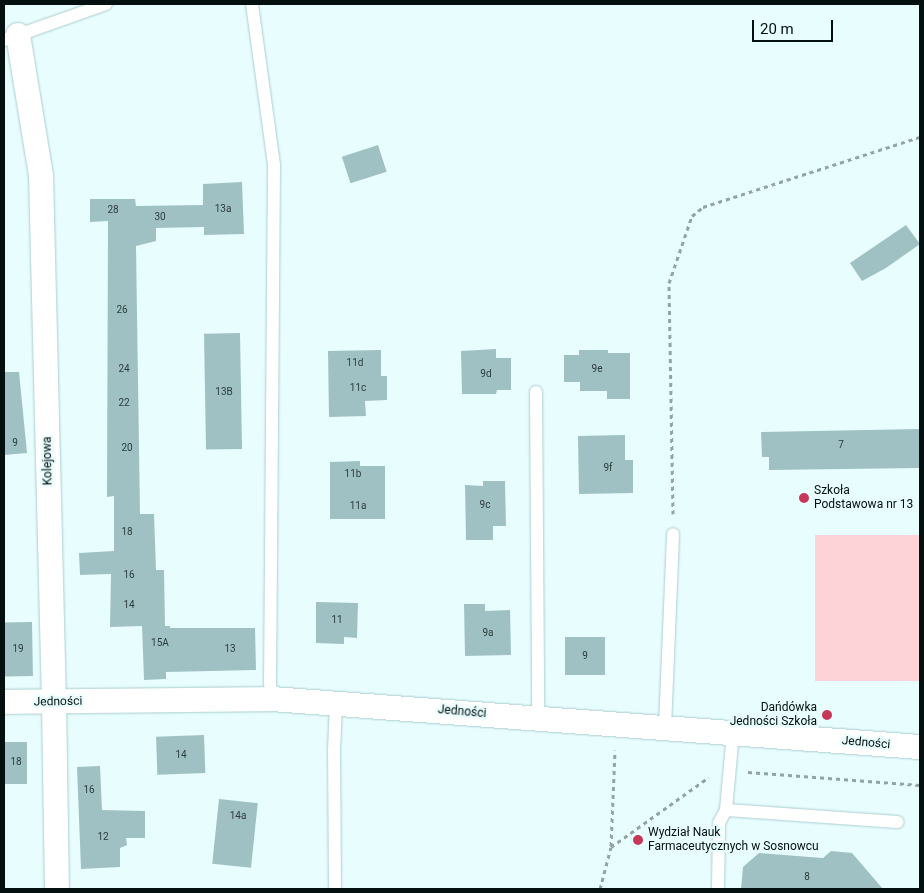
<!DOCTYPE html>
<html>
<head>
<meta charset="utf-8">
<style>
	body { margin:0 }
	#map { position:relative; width:924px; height:893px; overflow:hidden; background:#e8fdfe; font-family:Roboto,sans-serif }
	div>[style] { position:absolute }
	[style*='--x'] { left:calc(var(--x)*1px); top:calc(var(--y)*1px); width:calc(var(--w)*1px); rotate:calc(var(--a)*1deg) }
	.green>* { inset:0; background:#fed3d7; transform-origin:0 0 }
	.building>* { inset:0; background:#a0c1c3; transform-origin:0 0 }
	.path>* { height:3px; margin-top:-1.5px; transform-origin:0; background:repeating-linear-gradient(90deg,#93a4a5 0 4px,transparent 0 8px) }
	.roads { filter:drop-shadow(0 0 1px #acced0) drop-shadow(0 0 1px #acced0) }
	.service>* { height:12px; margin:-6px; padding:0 6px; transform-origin:6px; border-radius:6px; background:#fff }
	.minor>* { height:24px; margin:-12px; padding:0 12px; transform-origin:12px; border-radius:12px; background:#fff }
	.dots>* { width:14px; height:14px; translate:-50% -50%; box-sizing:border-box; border:2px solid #e8fdfe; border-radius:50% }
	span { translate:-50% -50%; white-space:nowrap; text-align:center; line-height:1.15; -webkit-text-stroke:4.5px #e8fdfe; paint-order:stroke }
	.number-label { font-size:10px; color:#2b3c3c }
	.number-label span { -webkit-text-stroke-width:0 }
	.street-label { font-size:12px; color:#040f0f }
	.poi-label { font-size:12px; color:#040f0f }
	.left { translate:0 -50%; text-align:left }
	.right { translate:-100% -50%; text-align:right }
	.frame { position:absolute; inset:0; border:5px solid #040f0f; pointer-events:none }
	.scale { position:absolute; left:752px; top:20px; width:81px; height:22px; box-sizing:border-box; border:2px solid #040f0f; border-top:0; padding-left:6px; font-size:15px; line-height:18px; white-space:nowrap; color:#040f0f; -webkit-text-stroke:4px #e8fdfe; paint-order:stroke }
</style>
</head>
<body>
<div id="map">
	<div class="green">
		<i style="left:920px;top:535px;width:146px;height:105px;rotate:90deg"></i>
	</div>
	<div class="building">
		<i style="left:378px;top:145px;width:28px;height:38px;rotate:72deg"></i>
		<i style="clip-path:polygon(242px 182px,244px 234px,204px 235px,204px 227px,156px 228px,156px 241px,136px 246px,140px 514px,154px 514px,156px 570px,164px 570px,165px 626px,170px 626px,170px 628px,255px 628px,256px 670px,166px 672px,166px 679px,144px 680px,142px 626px,110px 627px,111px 574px,80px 575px,79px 553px,114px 551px,114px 496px,107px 497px,108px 221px,90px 222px,90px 199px,135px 199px,136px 206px,203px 205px,203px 184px)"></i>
		<i style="clip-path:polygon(906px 225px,920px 244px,886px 268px,862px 281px,850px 263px)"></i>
		<i style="left:240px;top:333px;width:116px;height:36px;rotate:89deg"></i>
		<i style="clip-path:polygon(496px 349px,496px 358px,511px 358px,511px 390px,497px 390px,496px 394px,462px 394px,461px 351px)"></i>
		<i style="clip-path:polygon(381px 350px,381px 376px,387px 376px,387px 400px,365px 401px,366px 416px,329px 417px,328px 351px)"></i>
		<i style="clip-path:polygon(579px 350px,608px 350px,608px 353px,630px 353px,630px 399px,607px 399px,607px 391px,580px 391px,580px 382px,564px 382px,564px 355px,579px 355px)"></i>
		<i style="clip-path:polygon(4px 372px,19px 372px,27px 453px,4px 455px)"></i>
		<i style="clip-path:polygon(920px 429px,920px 468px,769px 470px,769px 457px,762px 457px,761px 432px)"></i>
		<i style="clip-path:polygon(625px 435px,625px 460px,633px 460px,633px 493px,579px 494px,578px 436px)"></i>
		<i style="clip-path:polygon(360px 461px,360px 466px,385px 466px,385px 519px,330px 519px,330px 462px)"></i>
		<i style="clip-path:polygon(483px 481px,505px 481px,506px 526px,493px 526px,493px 540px,466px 540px,465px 485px,483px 486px)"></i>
		<i style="clip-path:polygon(316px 602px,358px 603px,357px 638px,344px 637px,344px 644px,316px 643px)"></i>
		<i style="clip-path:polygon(464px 604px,485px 604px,485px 611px,510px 610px,511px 655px,465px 656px)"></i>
		<i style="left:32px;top:622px;width:54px;height:28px;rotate:89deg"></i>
		<i style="left:565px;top:637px;width:40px;height:38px"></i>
		<i style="left:204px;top:735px;width:38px;height:48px;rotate:88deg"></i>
		<i style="left:4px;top:742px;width:23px;height:42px"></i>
		<i style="clip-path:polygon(100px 766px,102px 810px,145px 811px,145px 838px,126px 838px,127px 845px,120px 848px,120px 867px,81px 869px,77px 767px)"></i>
		<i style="left:219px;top:799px;width:39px;height:65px;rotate:6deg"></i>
		<i style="clip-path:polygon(831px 851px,852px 853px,883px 889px,741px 889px,743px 867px,759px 853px,823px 858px)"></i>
	</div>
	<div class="path">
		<i style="--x:673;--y:514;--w:231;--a:-91"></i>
		<i style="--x:669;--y:283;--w:71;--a:-71.1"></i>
		<i style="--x:692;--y:216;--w:14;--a:-39"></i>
		<i style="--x:703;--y:207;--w:228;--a:-17.9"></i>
		<i style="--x:748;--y:772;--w:172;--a:4.3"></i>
		<i style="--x:611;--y:846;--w:96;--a:-87.6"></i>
		<i style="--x:600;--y:889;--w:43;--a:-75.3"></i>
		<i style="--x:611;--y:847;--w:120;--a:-35.5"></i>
	</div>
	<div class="roads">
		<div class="service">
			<i style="--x:252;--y:4;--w:162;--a:82.2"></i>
			<i style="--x:274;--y:165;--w:518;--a:90.44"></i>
			<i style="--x:270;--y:683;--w:16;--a:83"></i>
			<i style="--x:4;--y:40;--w:108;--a:-19.4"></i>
			<i style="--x:536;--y:392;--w:327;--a:89.6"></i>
			<i style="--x:665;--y:727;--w:193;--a:-87.6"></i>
			<i style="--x:733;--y:733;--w:77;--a:95.2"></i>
			<i style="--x:726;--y:810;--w:172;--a:4"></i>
			<i style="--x:335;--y:889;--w:139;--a:-90.4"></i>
			<i style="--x:334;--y:750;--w:46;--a:-87.5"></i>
			<i style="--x:718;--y:889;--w:66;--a:-89.1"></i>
			<i style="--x:719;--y:823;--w:15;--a:-62"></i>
		</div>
		<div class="minor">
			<i style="--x:18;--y:35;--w:142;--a:80.7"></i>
			<i style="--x:41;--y:175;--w:527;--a:88.59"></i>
			<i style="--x:54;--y:702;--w:187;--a:89.1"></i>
			<i style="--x:4;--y:702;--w:268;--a:-0.6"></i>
			<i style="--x:272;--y:699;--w:650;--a:4.24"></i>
		</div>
	</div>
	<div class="dots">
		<i style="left:804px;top:498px;background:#c63758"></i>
		<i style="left:827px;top:715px;background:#c63758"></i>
		<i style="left:638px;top:840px;background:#c63758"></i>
	</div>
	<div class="number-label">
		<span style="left:223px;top:209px">13a</span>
		<span style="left:113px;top:210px">28</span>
		<span style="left:160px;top:217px">30</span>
		<span style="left:122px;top:310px">26</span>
		<span style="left:355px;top:363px">11d</span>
		<span style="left:124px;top:369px">24</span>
		<span style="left:597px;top:369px">9e</span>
		<span style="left:486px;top:374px">9d</span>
		<span style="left:358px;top:388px">11c</span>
		<span style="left:224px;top:392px">13B</span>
		<span style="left:124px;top:403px">22</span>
		<span style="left:15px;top:443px">9</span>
		<span style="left:841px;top:445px">7</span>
		<span style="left:127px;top:448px">20</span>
		<span style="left:608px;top:468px">9f</span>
		<span style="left:353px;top:474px">11b</span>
		<span style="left:485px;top:505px">9c</span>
		<span style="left:358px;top:506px">11a</span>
		<span style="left:127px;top:532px">18</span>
		<span style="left:129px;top:575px">16</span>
		<span style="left:129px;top:605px">14</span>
		<span style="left:337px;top:620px">11</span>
		<span style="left:488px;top:633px">9a</span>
		<span style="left:160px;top:643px">15A</span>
		<span style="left:18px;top:649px">19</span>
		<span style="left:230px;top:649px">13</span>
		<span style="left:585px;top:656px">9</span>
		<span style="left:181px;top:755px">14</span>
		<span style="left:16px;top:762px">18</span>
		<span style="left:89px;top:790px">16</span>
		<span style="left:238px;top:816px">14a</span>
		<span style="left:103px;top:837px">12</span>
		<span style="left:807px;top:877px">8</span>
	</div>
	<div class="street-label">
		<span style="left:48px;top:461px;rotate:-91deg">Kolejowa</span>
		<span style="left:58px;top:702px;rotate:-1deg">Jedności</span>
		<span style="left:462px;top:712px;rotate:5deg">Jedności</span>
		<span style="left:866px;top:743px;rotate:5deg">Jedności</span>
	</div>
	<div class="poi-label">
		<span class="left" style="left:814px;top:498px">Szkoła<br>Podstawowa nr 13</span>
		<span class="right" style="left:817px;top:715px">Dańdówka<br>Jedności Szkoła</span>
		<span class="left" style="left:648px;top:840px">Wydział Nauk<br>Farmaceutycznych w Sosnowcu</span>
	</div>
	<div class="frame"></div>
	<div class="scale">20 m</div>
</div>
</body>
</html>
